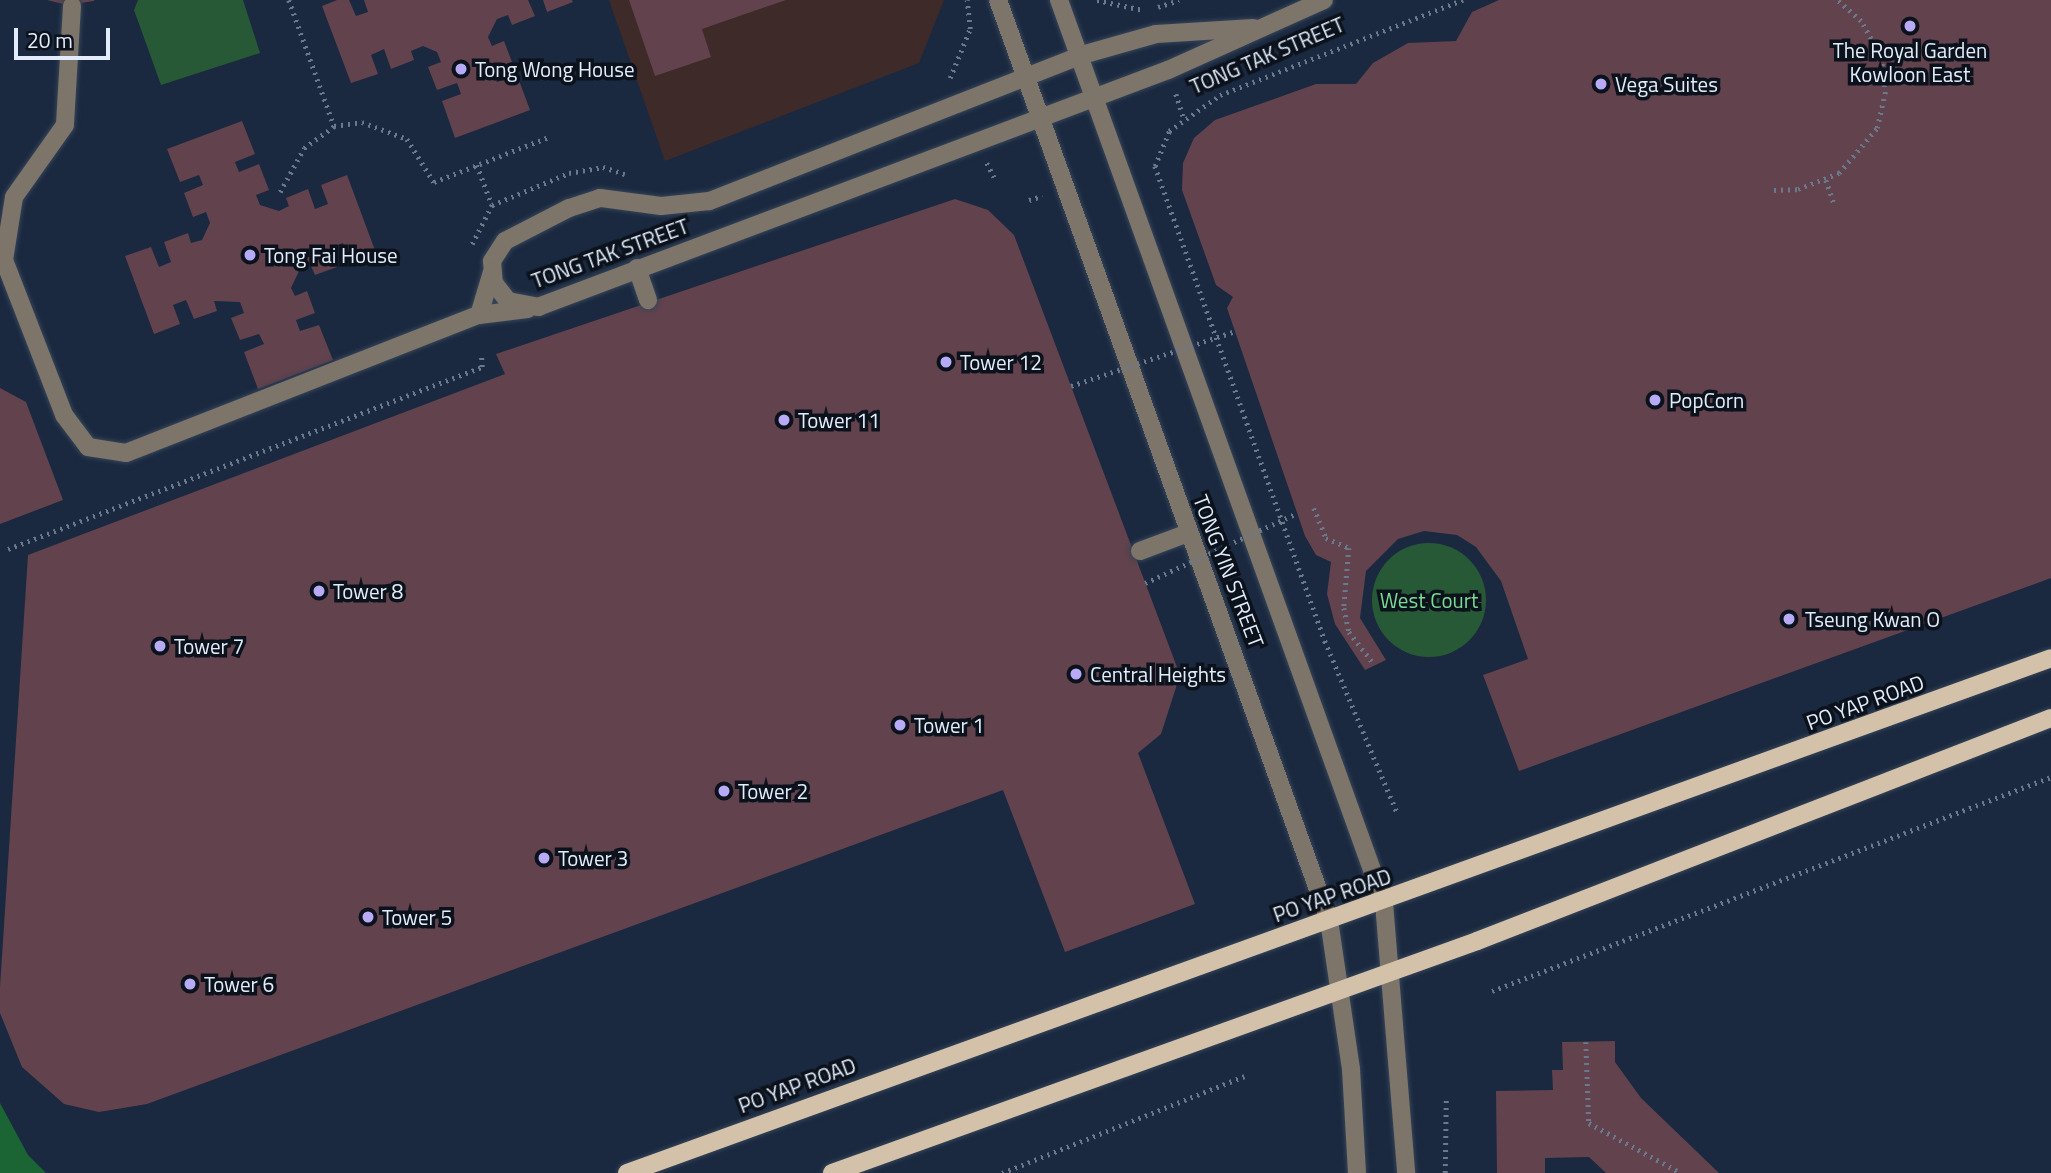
<!DOCTYPE html>
<html>
<head>
<meta charset="utf-8">
<style>
	body { margin:0 }
	#map { position:relative; width:2051px; height:1173px; overflow:hidden; background:#1a293f; font-family:"Titillium Web",sans-serif }
	div>[style] { position:absolute }
	[style*='--x'] { left:calc(var(--x)*1px); top:calc(var(--y)*1px); width:calc(var(--w)*1px); rotate:calc(var(--a)*1deg) }
	.education>* { inset:0; background:#3e2a29 }
	.green>* { inset:0; background:#285936 }
	.round { border-radius:50% }
	.forest>* { inset:0; background:#1b6434 }
	.building>* { inset:0; background:#61424d }
	.path>* { height:4.5px; margin-top:-2.25px; transform-origin:0; background:repeating-linear-gradient(90deg,#6c798c 0 2px,transparent 0 7px) }
	.roads { filter:drop-shadow(0 0 2px #364459) drop-shadow(0 0 2px #364459) }
	.minor>* { height:18px; margin:-9px; padding:0 9px; transform-origin:9px; border-radius:9px; background:#7d7569 }
	.major>* { height:18px; margin:-9px; padding:0 9px; transform-origin:9px; border-radius:9px; background:#d3c2a9 }
	.path-bridge>* { height:4.5px; margin-top:-2.25px; transform-origin:0; background:repeating-linear-gradient(90deg,#6c798c 0 2px,transparent 0 7px) }
	.dots>* { width:19px; height:19px; translate:-50% -50%; box-sizing:border-box; border:4px solid #0b121b; border-radius:50% }
	span { translate:-50% -50%; white-space:nowrap; text-align:center; line-height:1.15; -webkit-text-stroke:7px #0b121b; paint-order:stroke }
	.poi-label { font-size:21px; color:#e2ecfb }
	.left { translate:0 -50%; text-align:left }
	.street-label { font-size:21px; color:#e2ecfb }
	.park-label { font-size:21px; color:#7bdb93 }
	.scale { position:absolute; left:14px; top:28px; width:96px; height:32px; box-sizing:border-box; border:4px solid #e2ecfb; border-top:0; padding-left:9px; font-size:21px; line-height:24px; white-space:nowrap; color:#e2ecfb; -webkit-text-stroke:5px #0b121b; paint-order:stroke }
</style>
</head>
<body>
<div id="map">
	<div class="education">
		<i style="clip-path:polygon(609px 0,944px 0,919px 63px,665px 161px)"></i>
	</div>
	<div class="green">
		<i style="clip-path:polygon(138px 0,243px 0,260px 53px,161px 85px,134px 10px)"></i>
		<i class="round" style="left:1372px;top:543px;width:114px;height:114px"></i>
	</div>
	<div class="forest">
		<i style="clip-path:polygon(0 1103px,28px 1155px,46px 1173px,0 1173px)"></i>
	</div>
	<div class="building">
		<i style="clip-path:polygon(47px 0,94px 0,94px 1px,67px 5px)"></i>
		<i style="clip-path:polygon(337px 0,349px 0,356px 16px,368px 12px,364px 0,528px 0,535px 16px,512px 25px,508px 15px,497px 19px,488px 37px,492px 46px,504px 41px,512px 62px,493px 69px,497px 82px,517px 75px,530px 110px,455px 138px,442px 101px,461px 94px,457px 83px,437px 90px,428px 67px,441px 62px,437px 52px,423px 46px,411px 51px,414px 60px,391px 69px,384px 49px,371px 55px,378px 74px,351px 83px,322px 6px)"></i>
		<i style="clip-path:polygon(543px 0,572px 0,573px 2px,547px 12px)"></i>
		<i style="clip-path:polygon(629px 0,786px 0,702px 29px,711px 57px,655px 76px)"></i>
		<i style="clip-path:polygon(1499px 0,2051px 0,2051px 578px,1519px 771px,1483px 675px,1528px 659px,1501px 581px,1476px 547px,1457px 535px,1424px 531px,1398px 539px,1366px 571px,1360px 618px,1386px 660px,1365px 670px,1335px 624px,1327px 594px,1331px 562px,1316px 555px,1305px 536px,1227px 308px,1233px 297px,1216px 285px,1182px 190px,1183px 163px,1194px 138px,1215px 120px,1316px 84px,1356px 84px,1373px 63px,1408px 43px,1456px 41px,1472px 12px)"></i>
		<i style="clip-path:polygon(242px 121px,255px 154px,235px 162px,239px 172px,259px 164px,269px 190px,256px 195px,260px 205px,279px 211px,289px 206px,286px 198px,308px 189px,315px 209px,328px 204px,321px 185px,347px 175px,376px 253px,350px 263px,343px 243px,330px 248px,337px 267px,315px 275px,311px 266px,300px 269px,291px 288px,295px 296px,307px 291px,315px 313px,296px 320px,300px 331px,319px 325px,333px 360px,258px 389px,244px 352px,264px 344px,259px 334px,240px 340px,231px 318px,244px 313px,240px 302px,214px 301px,217px 311px,194px 319px,186px 300px,173px 305px,180px 324px,154px 334px,125px 256px,151px 247px,159px 267px,171px 262px,164px 242px,188px 233px,191px 243px,202px 240px,210px 223px,206px 212px,193px 217px,184px 193px,203px 185px,199px 175px,180px 182px,167px 149px)"></i>
		<i style="clip-path:polygon(955px 199px,988px 210px,1014px 235px,1180px 675px,1161px 734px,1138px 753px,1195px 904px,1065px 952px,1003px 790px,147px 1104px,99px 1112px,64px 1104px,22px 1067px,0 1013px,0 987px,28px 555px,505px 374px,496px 354px)"></i>
		<i style="clip-path:polygon(0 388px,26px 402px,63px 500px,0 524px)"></i>
		<i style="clip-path:polygon(1615px 1041px,1615px 1062px,1641px 1098px,1719px 1173px,1606px 1173px,1589px 1157px,1545px 1158px,1545px 1173px,1497px 1173px,1496px 1091px,1553px 1090px,1552px 1070px,1563px 1070px,1562px 1042px)"></i>
	</div>
	<div class="path">
		<i style="--x:289;--y:0;--w:134;--a:70.3"></i>
		<i style="--x:334;--y:126;--w:28;--a:-8"></i>
		<i style="--x:362;--y:122;--w:48;--a:20.7"></i>
		<i style="--x:407;--y:139;--w:51;--a:57.9"></i>
		<i style="--x:434;--y:182;--w:123;--a:-21.4"></i>
		<i style="--x:1097;--y:0;--w:47;--a:12.3"></i>
		<i style="--x:1158;--y:7;--w:22;--a:-18"></i>
		<i style="--x:950;--y:78;--w:53;--a:-67.8"></i>
		<i style="--x:970;--y:29;--w:29;--a:-96"></i>
		<i style="--x:1176;--y:94;--w:23;--a:72"></i>
		<i style="--x:987;--y:163;--w:16;--a:63"></i>
		<i style="--x:477;--y:165;--w:43;--a:69.4"></i>
		<i style="--x:1155;--y:166;--w:505;--a:70.31"></i>
		<i style="--x:1325;--y:641;--w:186;--a:67.2"></i>
		<i style="--x:1155;--y:166;--w:38;--a:-68"></i>
		<i style="--x:1169;--y:131;--w:62;--a:-35.2"></i>
		<i style="--x:1220;--y:95;--w:261;--a:-21.4"></i>
		<i style="--x:1826;--y:180;--w:24;--a:71"></i>
		<i style="--x:1774;--y:190;--w:24;--a:-2"></i>
		<i style="--x:1798;--y:189;--w:44;--a:-21.3"></i>
		<i style="--x:1839;--y:173;--w:59;--a:-49.8"></i>
		<i style="--x:1877;--y:128;--w:35;--a:-77"></i>
		<i style="--x:1885;--y:94;--w:37;--a:-96"></i>
		<i style="--x:1881;--y:57;--w:41;--a:-119.1"></i>
		<i style="--x:1861;--y:21;--w:32;--a:-139"></i>
		<i style="--x:280;--y:192;--w:50;--a:-61.4"></i>
		<i style="--x:304;--y:148;--w:37;--a:-36"></i>
		<i style="--x:1029;--y:200;--w:14;--a:-17"></i>
		<i style="--x:472;--y:244;--w:44;--a:-62.9"></i>
		<i style="--x:492;--y:205;--w:83;--a:-22.6"></i>
		<i style="--x:569;--y:173;--w:35;--a:-10"></i>
		<i style="--x:603;--y:167;--w:23;--a:18"></i>
		<i style="--x:1314;--y:508;--w:32;--a:68"></i>
		<i style="--x:1326;--y:538;--w:25;--a:23"></i>
		<i style="--x:1349;--y:548;--w:60;--a:94.8"></i>
		<i style="--x:1344;--y:608;--w:25;--a:78"></i>
		<i style="--x:1349;--y:632;--w:37;--a:52"></i>
		<i style="--x:8;--y:549;--w:508;--a:-21.01"></i>
		<i style="--x:482;--y:367;--w:14;--a:-94"></i>
		<i style="--x:1492;--y:991;--w:599;--a:-20.95"></i>
		<i style="--x:1586;--y:1042;--w:81;--a:87.9"></i>
		<i style="--x:1589;--y:1123;--w:105;--a:28.5"></i>
		<i style="--x:1002;--y:1173;--w:261;--a:-21.8"></i>
		<i style="--x:1445;--y:1173;--w:76;--a:-89.2"></i>
	</div>
	<div class="roads">
		<div class="minor">
			<i style="--x:998;--y:0;--w:978;--a:70.21"></i>
			<i style="--x:1329;--y:920;--w:151;--a:81.6"></i>
			<i style="--x:1351;--y:1069;--w:104;--a:86.7"></i>
			<i style="--x:1059;--y:0;--w:960;--a:70.21"></i>
			<i style="--x:1384;--y:903;--w:271;--a:85.3"></i>
			<i style="--x:72;--y:6;--w:119;--a:93.4"></i>
			<i style="--x:65;--y:125;--w:88;--a:125.3"></i>
			<i style="--x:14;--y:197;--w:64;--a:99"></i>
			<i style="--x:4;--y:260;--w:166;--a:68.8"></i>
			<i style="--x:64;--y:415;--w:40;--a:53"></i>
			<i style="--x:88;--y:447;--w:38;--a:9"></i>
			<i style="--x:126;--y:453;--w:379;--a:-21.4"></i>
			<i style="--x:479;--y:315;--w:49;--a:-7"></i>
			<i style="--x:1253;--y:28;--w:97;--a:176.5"></i>
			<i style="--x:1156;--y:34;--w:77;--a:164.2"></i>
			<i style="--x:1082;--y:55;--w:401;--a:158.6"></i>
			<i style="--x:709;--y:201;--w:48;--a:174.1"></i>
			<i style="--x:661;--y:206;--w:62;--a:-172.5"></i>
			<i style="--x:600;--y:198;--w:33;--a:162"></i>
			<i style="--x:569;--y:208;--w:72;--a:152.7"></i>
			<i style="--x:505;--y:241;--w:24;--a:123"></i>
			<i style="--x:492;--y:261;--w:22;--a:85"></i>
			<i style="--x:494;--y:283;--w:23;--a:52"></i>
			<i style="--x:508;--y:301;--w:31;--a:11"></i>
			<i style="--x:538;--y:307;--w:673;--a:-20.62"></i>
			<i style="--x:1168;--y:70;--w:171;--a:-24.2"></i>
			<i style="--x:637;--y:268;--w:34;--a:71"></i>
			<i style="--x:479;--y:315;--w:45;--a:-73.2"></i>
			<i style="--x:1140;--y:551;--w:51;--a:-20.6"></i>
		</div>
		<div class="major">
			<i style="--x:627;--y:1173;--w:1514;--a:-19.88"></i>
			<i style="--x:832;--y:1173;--w:685;--a:-19.78"></i>
			<i style="--x:1477;--y:941;--w:616;--a:-21.23"></i>
		</div>
	</div>
	<div class="path-bridge">
		<i style="--x:1071;--y:386;--w:173;--a:-18.5"></i>
		<i style="--x:1145;--y:583;--w:167;--a:-24.7"></i>
	</div>
	<div class="dots">
		<i style="left:1910px;top:26px;background:#b7abf8"></i>
		<i style="left:461px;top:69px;background:#b7abf8"></i>
		<i style="left:1601px;top:84px;background:#b7abf8"></i>
		<i style="left:250px;top:255px;background:#b7abf8"></i>
		<i style="left:946px;top:362px;background:#b7abf8"></i>
		<i style="left:1655px;top:400px;background:#b7abf8"></i>
		<i style="left:784px;top:420px;background:#b7abf8"></i>
		<i style="left:319px;top:591px;background:#b7abf8"></i>
		<i style="left:1789px;top:619px;background:#b7abf8"></i>
		<i style="left:160px;top:646px;background:#b7abf8"></i>
		<i style="left:1076px;top:674px;background:#b7abf8"></i>
		<i style="left:900px;top:725px;background:#b7abf8"></i>
		<i style="left:724px;top:791px;background:#b7abf8"></i>
		<i style="left:544px;top:858px;background:#b7abf8"></i>
		<i style="left:368px;top:917px;background:#b7abf8"></i>
		<i style="left:190px;top:984px;background:#b7abf8"></i>
	</div>
	<div class="poi-label">
		<span style="left:1910px;top:62px">The Royal Garden<br>Kowloon East</span>
		<span class="left" style="left:475px;top:69px">Tong Wong House</span>
		<span class="left" style="left:1615px;top:84px">Vega Suites</span>
		<span class="left" style="left:264px;top:255px">Tong Fai House</span>
		<span class="left" style="left:960px;top:362px">Tower 12</span>
		<span class="left" style="left:1669px;top:400px">PopCorn</span>
		<span class="left" style="left:798px;top:420px">Tower 11</span>
		<span class="left" style="left:333px;top:591px">Tower 8</span>
		<span class="left" style="left:1805px;top:619px">Tseung Kwan O</span>
		<span class="left" style="left:174px;top:646px">Tower 7</span>
		<span class="left" style="left:1090px;top:674px">Central Heights</span>
		<span class="left" style="left:914px;top:725px">Tower 1</span>
		<span class="left" style="left:738px;top:791px">Tower 2</span>
		<span class="left" style="left:558px;top:858px">Tower 3</span>
		<span class="left" style="left:382px;top:917px">Tower 5</span>
		<span class="left" style="left:204px;top:984px">Tower 6</span>
	</div>
	<div class="street-label">
		<span style="left:1267px;top:55px;rotate:-23deg">TONG TAK STREET</span>
		<span style="left:610px;top:253px;rotate:-20deg">TONG TAK STREET</span>
		<span style="left:1229px;top:571px;rotate:69deg">TONG YIN STREET</span>
		<span style="left:1865px;top:702px;rotate:-20deg">PO YAP ROAD</span>
		<span style="left:1332px;top:895px;rotate:-19deg">PO YAP ROAD</span>
		<span style="left:797px;top:1085px;rotate:-20deg">PO YAP ROAD</span>
	</div>
	<div class="park-label">
		<span style="left:1429px;top:600px">West Court</span>
	</div>
	<div class="scale">20 m</div>
</div>
</body>
</html>
